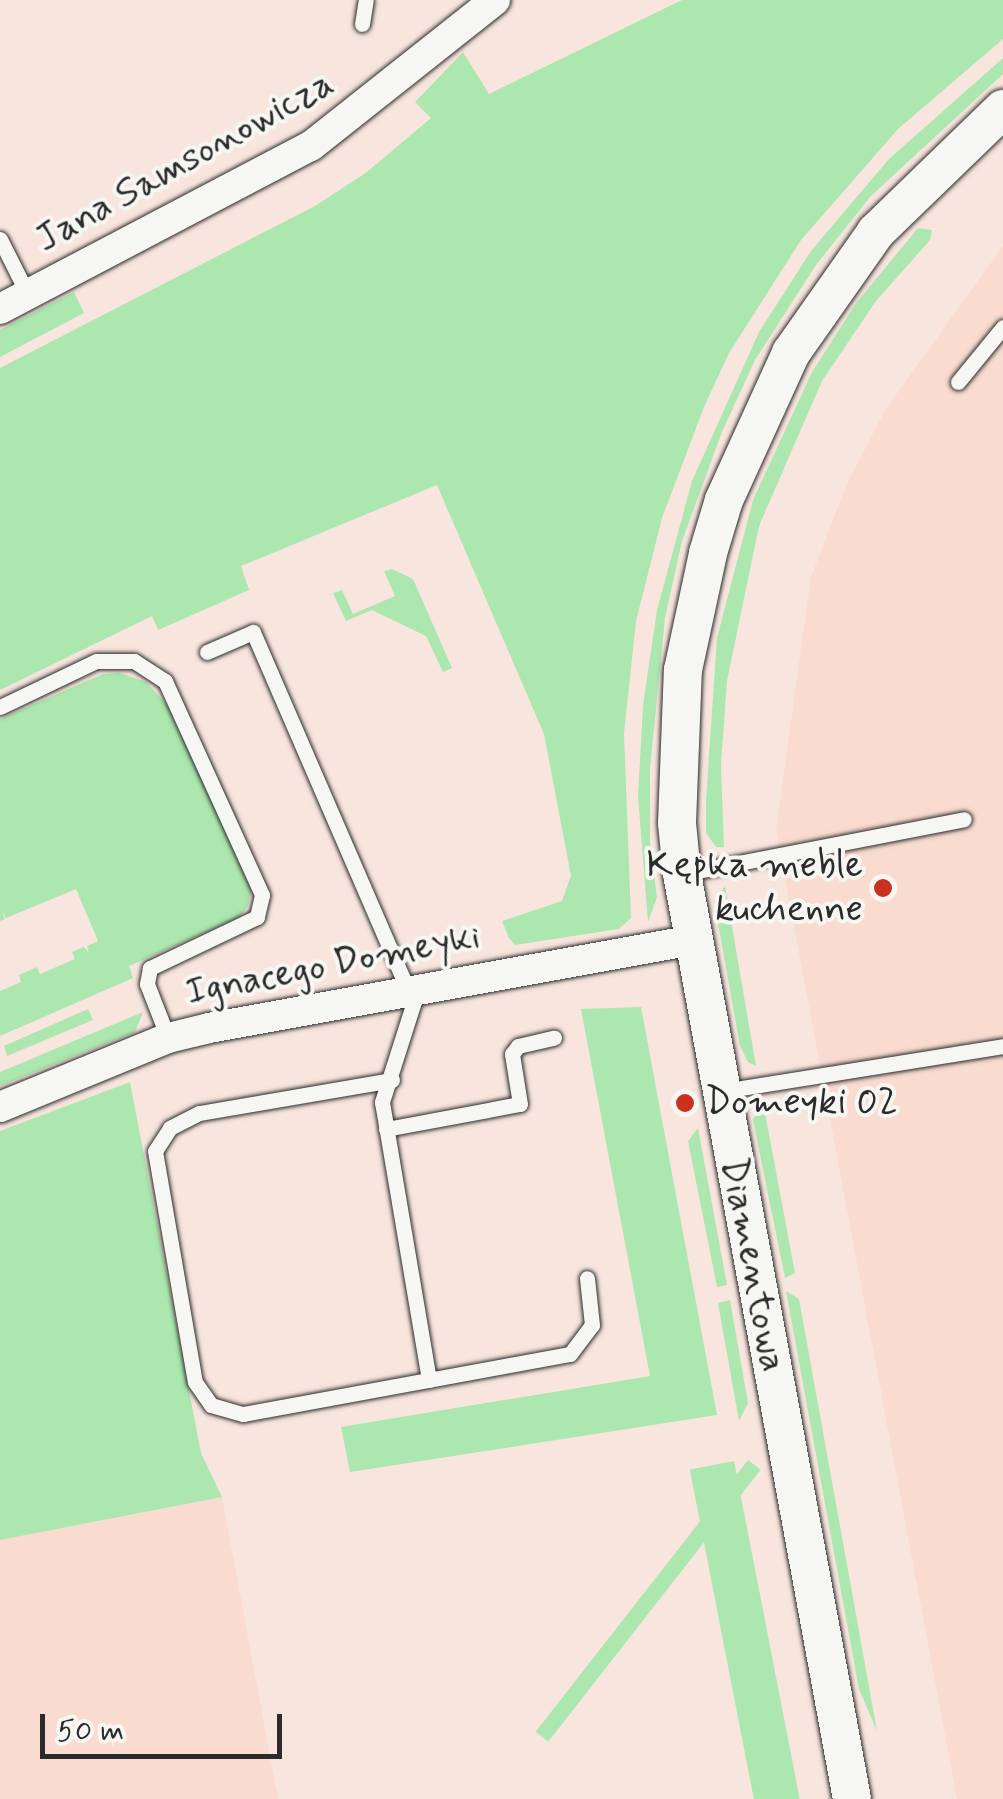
<!DOCTYPE html>
<html>
<head>
<meta charset="utf-8">
<style>
	body { margin:0 }
	#map { position:relative; width:1003px; height:1799px; overflow:hidden; background:#f8e6de; font-family:Mynerve,sans-serif }
	div>[style] { position:absolute }
	[style*='--x'] { left:calc(var(--x)*1px); top:calc(var(--y)*1px); width:calc(var(--w)*1px); rotate:calc(var(--a)*1deg) }
	.built>* { inset:0; background:#f9dbd0 }
	.green>* { inset:0; background:#abe7ae; transform-origin:0 0 }
	.roads { filter:drop-shadow(0 0 2px #2b2b2b) drop-shadow(0 0 2px #2b2b2b) }
	.service>* { height:15px; margin:-7.5px; padding:0 7.5px; transform-origin:7.5px; border-radius:7.5px; background:#f6f6f2 }
	.minor>* { height:30px; margin:-15px; padding:0 15px; transform-origin:15px; border-radius:15px; background:#f6f6f2 }
	.tertiary>* { height:38px; margin:-19px; padding:0 19px; transform-origin:19px; border-radius:19px; background:#f6f6f2 }
	.dots>* { width:28px; height:28px; translate:-50% -50%; box-sizing:border-box; border:5px solid #f6f6f2; border-radius:50% }
	span { translate:-50% -50%; white-space:nowrap; text-align:center; line-height:1.15; -webkit-text-stroke:8px #f6f6f2; paint-order:stroke }
	.street-label { font-size:38px; color:#2b2b2b }
	.poi-label { font-size:38px; color:#2b2b2b }
	.right { translate:-100% -50%; text-align:right }
	.left { translate:0 -50%; text-align:left }
	.scale { position:absolute; left:40px; top:1714px; width:242px; height:45px; box-sizing:border-box; border:5px solid #2b2b2b; border-top:0; padding-left:12px; font-size:30px; line-height:35px; white-space:nowrap; color:#2b2b2b; -webkit-text-stroke:8px #f6f6f2; paint-order:stroke }
</style>
</head>
<body>
<div id="map">
	<div class="built">
		<i style="clip-path:polygon(1003px 246px,1003px 1799px,957px 1799px,776px 830px,811px 577px,846px 486px,885px 410px)"></i>
		<i style="clip-path:polygon(222px 1497px,278px 1799px,0 1799px,0 1540px)"></i>
	</div>
	<div class="green">
		<i style="clip-path:polygon(682px 0,1003px 0,1003px 39px,898px 129px,801px 240px,729px 353px,704px 407px,662px 518px,636px 621px,624px 733px,631px 918px,619px 929px,515px 945px,509px 938px,502px 921px,562px 901px,571px 876px,544px 734px,437px 485px,241px 566px,249px 590px,158px 630px,152px 616px,0 690px,0 368px,315px 206px,367px 172px,431px 118px,415px 102px,463px 52px,489px 94px)"></i>
		<i style="clip-path:polygon(1003px 58px,1003px 74px,870px 197px,816px 265px,755px 360px,722px 432px,682px 541px,665px 618px,650px 769px,650px 842px,657px 897px,648px 922px,638px 796px,643px 705px,657px 610px,692px 481px,759px 332px,811px 251px,889px 159px)"></i>
		<i style="clip-path:polygon(918px 228px,932px 230px,930px 240px,876px 301px,822px 381px,759px 526px,727px 681px,721px 765px,724px 847px,716px 847px,706px 833px,706px 800px,717px 638px,753px 500px,812px 372px,857px 302px)"></i>
		<i style="clip-path:polygon(74px 292px,84px 313px,0 357px,0 330px)"></i>
		<i style="clip-path:polygon(392px 569px,413px 579px,452px 668px,443px 672px,426px 636px,372px 610px,346px 621px,333px 593px,342px 590px,353px 614px,395px 596px,384px 571px)"></i>
		<i style="clip-path:polygon(120px 673px,146px 682px,167px 705px,252px 888px,248px 906px,240px 917px,129px 966px,133px 978px,0 1036px,0 991px,21px 982px,19px 975px,37px 967px,40px 974px,75px 959px,72px 952px,84px 947px,89px 953px,87px 946px,98px 941px,76px 889px,6px 918px,1px 909px,5px 919px,0 921px,0 719px,103px 674px)"></i>
		<i style="clip-path:polygon(725px 886px,756px 1066px,748px 1062px,740px 1046px,714px 901px)"></i>
		<i style="clip-path:polygon(641px 1007px,717px 1415px,350px 1472px,341px 1427px,650px 1376px,581px 1009px)"></i>
		<i style="clip-path:polygon(88px 1009px,93px 1020px,7px 1056px,4px 1046px)"></i>
		<i style="clip-path:polygon(143px 1012px,135px 1032px,0 1086px,0 1072px)"></i>
		<i style="clip-path:polygon(130px 1082px,201px 1453px,222px 1497px,0 1540px,0 1131px)"></i>
		<i style="clip-path:polygon(763px 1102px,795px 1273px,785px 1278px,753px 1120px)"></i>
		<i style="clip-path:polygon(698px 1128px,727px 1285px,717px 1287px,688px 1141px)"></i>
		<i style="clip-path:polygon(786px 1291px,799px 1299px,877px 1731px,859px 1689px)"></i>
		<i style="clip-path:polygon(730px 1300px,748px 1403px,739px 1421px,718px 1303px)"></i>
		<i style="left:748px;top:1460px;width:16px;height:345px;rotate:38deg"></i>
		<i style="left:734px;top:1461px;width:344px;height:45px;rotate:79deg"></i>
	</div>
	<div class="roads">
		<div class="service">
			<i style="--x:362;--y:24;--w:24;--a:-81"></i>
			<i style="--x:0;--y:239;--w:63;--a:63.4"></i>
			<i style="--x:958;--y:382;--w:71;--a:-50.7"></i>
			<i style="--x:207;--y:652;--w:50;--a:-23.5"></i>
			<i style="--x:253;--y:632;--w:391;--a:66.6"></i>
			<i style="--x:0;--y:707;--w:106;--a:-25.6"></i>
			<i style="--x:96;--y:661;--w:38;--a:0"></i>
			<i style="--x:134;--y:661;--w:37;--a:33"></i>
			<i style="--x:165;--y:681;--w:235;--a:65.6"></i>
			<i style="--x:262;--y:895;--w:23;--a:103"></i>
			<i style="--x:257;--y:917;--w:119;--a:154.5"></i>
			<i style="--x:150;--y:968;--w:16;--a:101"></i>
			<i style="--x:147;--y:984;--w:58;--a:68.7"></i>
			<i style="--x:682;--y:874;--w:287;--a:-11"></i>
			<i style="--x:418;--y:989;--w:119;--a:107.7"></i>
			<i style="--x:382;--y:1102;--w:282;--a:80.4"></i>
			<i style="--x:392;--y:1080;--w:196;--a:170.3"></i>
			<i style="--x:199;--y:1113;--w:33;--a:153"></i>
			<i style="--x:170;--y:1128;--w:27;--a:123"></i>
			<i style="--x:155;--y:1151;--w:234;--a:80.2"></i>
			<i style="--x:195;--y:1382;--w:28;--a:55"></i>
			<i style="--x:211;--y:1405;--w:33;--a:16"></i>
			<i style="--x:243;--y:1414;--w:332;--a:-10.4"></i>
			<i style="--x:570;--y:1354;--w:36;--a:-53"></i>
			<i style="--x:592;--y:1325;--w:47;--a:-96.1"></i>
			<i style="--x:723;--y:1091;--w:284;--a:-9.1"></i>
			<i style="--x:386;--y:1129;--w:136;--a:-10.6"></i>
			<i style="--x:520;--y:1104;--w:51;--a:-99.1"></i>
			<i style="--x:512;--y:1054;--w:10;--a:-53"></i>
			<i style="--x:518;--y:1046;--w:37;--a:-13"></i>
		</div>
		<div class="minor">
			<i style="--x:0;--y:309;--w:351;--a:-27.7"></i>
			<i style="--x:311;--y:146;--w:235;--a:-38.4"></i>
			<i style="--x:0;--y:1107;--w:182;--a:-22.3"></i>
			<i style="--x:168;--y:1038;--w:42;--a:-13.7"></i>
			<i style="--x:209;--y:1028;--w:491;--a:-10.3"></i>
		</div>
		<div class="tertiary">
			<i style="--x:852;--y:1799;--w:940;--a:-100.41"></i>
			<i style="--x:682;--y:874;--w:51;--a:-95.6"></i>
			<i style="--x:677;--y:823;--w:153;--a:-87.8"></i>
			<i style="--x:683;--y:670;--w:120;--a:-77.9"></i>
			<i style="--x:708;--y:553;--w:55;--a:-73.2"></i>
			<i style="--x:724;--y:500;--w:162;--a:-65.5"></i>
			<i style="--x:791;--y:353;--w:148;--a:-54.9"></i>
			<i style="--x:876;--y:232;--w:177;--a:-44.1"></i>
		</div>
	</div>
	<div class="dots">
		<i style="left:883px;top:888px;background:#c8321e"></i>
		<i style="left:685px;top:1103px;background:#c8321e"></i>
	</div>
	<div class="street-label">
		<span style="left:185px;top:162px;rotate:-29deg">Jana Samsonowicza</span>
		<span style="left:333px;top:965px;rotate:-11deg">Ignacego Domeyki</span>
		<span style="left:752px;top:1265px;rotate:79deg">Diamentowa</span>
	</div>
	<div class="poi-label">
		<span class="right" style="left:863px;top:888px">Kępka meble<br>kuchenne</span>
		<span class="left" style="left:705px;top:1103px">Domeyki 02</span>
	</div>
	<div class="scale">50 m</div>
</div>
</body>
</html>
